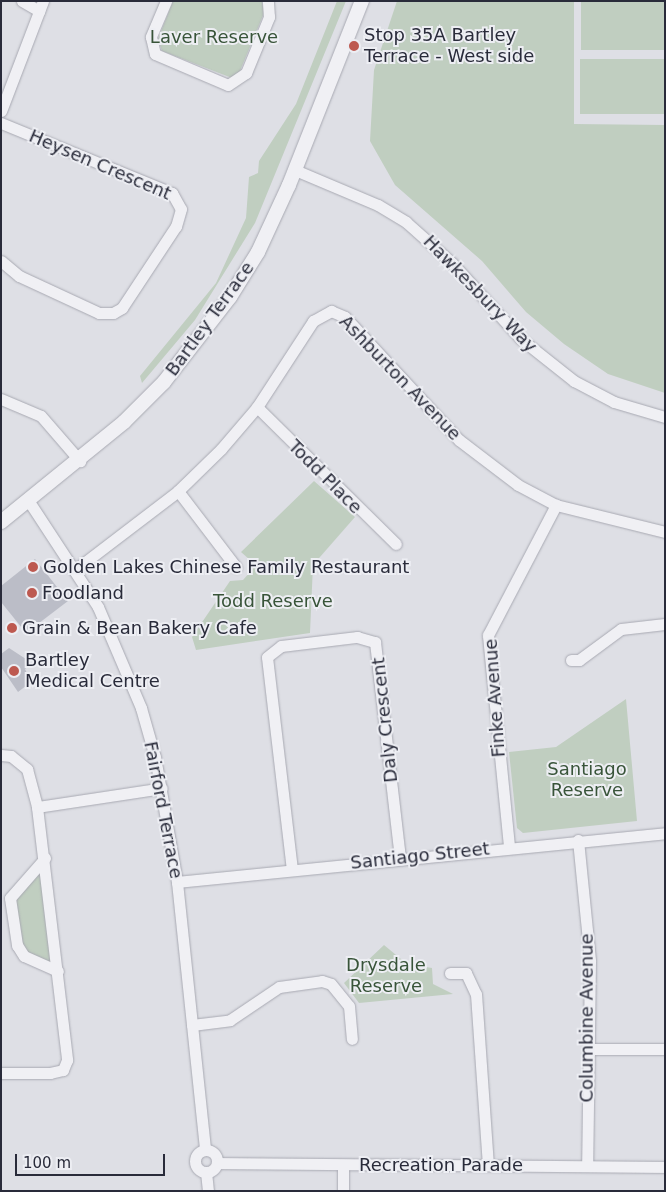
<!DOCTYPE html>
<html>
<head>
<meta charset="utf-8">
<style>
	body { margin:0 }
	#map { position:relative; width:666px; height:1192px; overflow:hidden; background:#dedfe5; font-family:"DejaVu Sans",sans-serif }
	div>[style] { position:absolute }
	[style*='--x'] { left:calc(var(--x)*1px); top:calc(var(--y)*1px); width:calc(var(--w)*1px); rotate:calc(var(--a)*1deg) }
	.green>* { inset:0; background:#c0cec0; transform-origin:0 0 }
	.building>* { inset:0; background:#bbbdc7 }
	.roads { filter:drop-shadow(0 0 1px #a8a9b2) drop-shadow(0 0 1px #a8a9b2) }
	.minor>* { height:11px; margin:-5.5px; padding:0 5.5px; transform-origin:5.5px; border-radius:5.5px; background:#f0f0f4 }
	.minor>.ring { margin:-5.5px; padding:0; box-sizing:content-box; background:none; border:11px solid #f0f0f4; border-radius:50% }
	.tertiary>* { height:14px; margin:-7px; padding:0 7px; transform-origin:7px; border-radius:7px; background:#f0f0f4 }
	.dots>* { width:14px; height:14px; translate:-50% -50%; box-sizing:border-box; border:2px solid #edeef3; border-radius:50% }
	span { translate:-50% -50%; white-space:nowrap; text-align:center; line-height:1.15; -webkit-text-stroke:4px #edeef3; paint-order:stroke }
	.poi-label { font-size:18px; color:#292b3a }
	.left { translate:0 -50%; text-align:left }
	.park-label { font-size:18px; color:#385439 }
	.street-label { font-size:18px; color:#292b3a }
	.frame { position:absolute; inset:0; border:2px solid #292b3a; pointer-events:none }
	.scale { position:absolute; left:15px; top:1154px; width:150px; height:22px; box-sizing:border-box; border:2px solid #292b3a; border-top:0; padding-left:6px; font-size:15px; line-height:18px; white-space:nowrap; color:#292b3a; -webkit-text-stroke:4px #edeef3; paint-order:stroke }
</style>
</head>
<body>
<div id="map">
	<div class="green">
		<i style="clip-path:polygon(173px 1px,262px 1px,264px 13px,240px 71px,232px 78px,162px 51px,158px 39px)"></i>
		<i style="clip-path:polygon(337px 1px,346px 1px,255px 223px,195px 320px,142px 383px,140px 376px,216px 283px,246px 218px,249px 177px,258px 173px,259px 161px,296px 104px)"></i>
		<i style="clip-path:polygon(397px 1px,574px 1px,574px 124px,665px 125px,665px 393px,608px 374px,564px 344px,526px 312px,482px 261px,395px 185px,370px 141px,374px 70px)"></i>
		<i style="left:581px;top:1px;width:84px;height:49px"></i>
		<i style="left:665px;top:59px;width:55px;height:85px;rotate:90deg"></i>
		<i style="clip-path:polygon(314px 481px,355px 517px,313px 565px,310px 633px,196px 650px,192px 637px,230px 581px,243px 580px,251px 571px,250px 560px,241px 552px)"></i>
		<i style="clip-path:polygon(626px 699px,637px 821px,523px 833px,517px 828px,509px 752px,556px 747px)"></i>
		<i style="clip-path:polygon(45px 858px,58px 971px,17px 945px,15px 889px)"></i>
		<i style="clip-path:polygon(384px 945px,407px 964px,432px 968px,433px 984px,453px 994px,359px 1003px,344px 983px)"></i>
	</div>
	<div class="building">
		<i style="clip-path:polygon(35px 559px,68px 601px,26px 633px,1px 602px,1px 586px)"></i>
		<i style="clip-path:polygon(9px 648px,32px 663px,25px 669px,31px 682px,18px 692px,1px 667px,1px 654px)"></i>
	</div>
	<div class="roads">
		<div class="minor">
			<i style="--x:22;--y:1;--w:20;--a:30"></i>
			<i style="--x:166;--y:1;--w:39;--a:113"></i>
			<i style="--x:151;--y:37;--w:17;--a:77"></i>
			<i style="--x:155;--y:54;--w:79;--a:23"></i>
			<i style="--x:228;--y:85;--w:22;--a:-34"></i>
			<i style="--x:246;--y:73;--w:61;--a:-67.7"></i>
			<i style="--x:269;--y:17;--w:16;--a:-94"></i>
			<i style="--x:1;--y:111;--w:118;--a:-69.1"></i>
			<i style="--x:1;--y:123;--w:185;--a:22.3"></i>
			<i style="--x:172;--y:193;--w:18;--a:61"></i>
			<i style="--x:181;--y:209;--w:18;--a:106"></i>
			<i style="--x:176;--y:226;--w:98;--a:123.4"></i>
			<i style="--x:122;--y:308;--w:10;--a:151"></i>
			<i style="--x:113;--y:313;--w:14;--a:180"></i>
			<i style="--x:99;--y:313;--w:88;--a:-155.2"></i>
			<i style="--x:19;--y:276;--w:23;--a:-140"></i>
			<i style="--x:295;--y:170;--w:90;--a:22.9"></i>
			<i style="--x:378;--y:205;--w:33;--a:31"></i>
			<i style="--x:406;--y:222;--w:62;--a:41.7"></i>
			<i style="--x:452;--y:263;--w:103;--a:47.8"></i>
			<i style="--x:521;--y:339;--w:68;--a:38.4"></i>
			<i style="--x:574;--y:381;--w:45;--a:27.7"></i>
			<i style="--x:614;--y:402;--w:53;--a:16.4"></i>
			<i style="--x:1;--y:399;--w:43;--a:23"></i>
			<i style="--x:41;--y:416;--w:60;--a:49.1"></i>
			<i style="--x:257;--y:407;--w:195;--a:44.6"></i>
			<i style="--x:178;--y:491;--w:96;--a:52.7"></i>
			<i style="--x:28;--y:500;--w:128;--a:56.8"></i>
			<i style="--x:98;--y:607;--w:110;--a:66.9"></i>
			<i style="--x:141;--y:708;--w:51;--a:74.1"></i>
			<i style="--x:155;--y:757;--w:127;--a:80"></i>
			<i style="--x:177;--y:882;--w:269;--a:84"></i>
			<i style="--x:76;--y:569;--w:128;--a:-37.4"></i>
			<i style="--x:178;--y:491;--w:60;--a:-44.3"></i>
			<i style="--x:221;--y:449;--w:55;--a:-49.4"></i>
			<i style="--x:257;--y:407;--w:103;--a:-56.9"></i>
			<i style="--x:313;--y:321;--w:21;--a:-29"></i>
			<i style="--x:331;--y:311;--w:15;--a:23"></i>
			<i style="--x:345;--y:317;--w:168;--a:47.2"></i>
			<i style="--x:459;--y:440;--w:74;--a:37.3"></i>
			<i style="--x:518;--y:485;--w:43;--a:27.8"></i>
			<i style="--x:556;--y:505;--w:112;--a:13.9"></i>
			<i style="--x:571;--y:660;--w:8;--a:0"></i>
			<i style="--x:579;--y:660;--w:52;--a:-36.4"></i>
			<i style="--x:621;--y:629;--w:44;--a:-6.5"></i>
			<i style="--x:1;--y:755;--w:10;--a:6"></i>
			<i style="--x:11;--y:756;--w:21;--a:39"></i>
			<i style="--x:27;--y:769;--w:39;--a:75"></i>
			<i style="--x:37;--y:807;--w:255;--a:83.2"></i>
			<i style="--x:67;--y:1060;--w:11;--a:112"></i>
			<i style="--x:63;--y:1070;--w:13;--a:167"></i>
			<i style="--x:50;--y:1073;--w:49;--a:180"></i>
			<i style="--x:37;--y:807;--w:126;--a:-8.6"></i>
			<i style="--x:578;--y:840;--w:122;--a:84.3"></i>
			<i style="--x:590;--y:961;--w:205;--a:90.8"></i>
			<i style="--x:509;--y:846;--w:212;--a:-95.7"></i>
			<i style="--x:488;--y:635;--w:147;--a:-62.4"></i>
			<i style="--x:45;--y:858;--w:53;--a:131.2"></i>
			<i style="--x:10;--y:898;--w:48;--a:81.5"></i>
			<i style="--x:17;--y:945;--w:13;--a:58"></i>
			<i style="--x:24;--y:956;--w:37;--a:24"></i>
			<i style="--x:292;--y:870;--w:214;--a:-96.7"></i>
			<i style="--x:267;--y:657;--w:18;--a:-38"></i>
			<i style="--x:281;--y:646;--w:77;--a:-6.8"></i>
			<i style="--x:357;--y:637;--w:19;--a:16"></i>
			<i style="--x:375;--y:642;--w:216;--a:83.4"></i>
			<i style="--x:177;--y:882;--w:490;--a:-5.7"></i>
			<i style="--x:450;--y:973;--w:16;--a:0"></i>
			<i style="--x:466;--y:973;--w:23;--a:65"></i>
			<i style="--x:476;--y:994;--w:171;--a:86"></i>
			<i style="--x:192;--y:1025;--w:38;--a:-7"></i>
			<i style="--x:230;--y:1020;--w:59;--a:-34"></i>
			<i style="--x:279;--y:987;--w:43;--a:-7.9"></i>
			<i style="--x:322;--y:981;--w:9;--a:18"></i>
			<i style="--x:331;--y:984;--w:28;--a:51"></i>
			<i style="--x:349;--y:1006;--w:33;--a:85"></i>
			<i style="--x:588;--y:1049;--w:77;--a:0"></i>
			<i class="ring" style="left:195px;top:1150px;width:11px;height:11px"></i>
			<i style="--x:217;--y:1163;--w:448;--a:0.5"></i>
			<i style="--x:206;--y:1172;--w:19;--a:84"></i>
			<i style="--x:343;--y:1191;--w:25;--a:-90"></i>
		</div>
		<div class="tertiary">
			<i style="--x:1;--y:522;--w:159;--a:-39.1"></i>
			<i style="--x:124;--y:422;--w:57;--a:-45"></i>
			<i style="--x:164;--y:382;--w:108;--a:-52.2"></i>
			<i style="--x:230;--y:297;--w:53;--a:-58.1"></i>
			<i style="--x:258;--y:252;--w:74;--a:-65.2"></i>
			<i style="--x:289;--y:185;--w:198;--a:-68.4"></i>
		</div>
	</div>
	<div class="dots">
		<i style="left:354px;top:46px;background:#bd5950"></i>
		<i style="left:33px;top:567px;background:#bd5950"></i>
		<i style="left:32px;top:593px;background:#bd5950"></i>
		<i style="left:12px;top:628px;background:#bd5950"></i>
		<i style="left:14px;top:671px;background:#bd5950"></i>
	</div>
	<div class="poi-label">
		<span class="left" style="left:364px;top:46px">Stop 35A Bartley<br>Terrace - West side</span>
		<span class="left" style="left:43px;top:567px">Golden Lakes Chinese Family Restaurant</span>
		<span class="left" style="left:42px;top:593px">Foodland</span>
		<span class="left" style="left:22px;top:628px">Grain &amp; Bean Bakery Cafe</span>
		<span class="left" style="left:25px;top:671px">Bartley<br>Medical Centre</span>
	</div>
	<div class="park-label">
		<span style="left:214px;top:37px">Laver Reserve</span>
		<span style="left:273px;top:601px">Todd Reserve</span>
		<span style="left:587px;top:780px">Santiago<br>Reserve</span>
		<span style="left:386px;top:976px">Drysdale<br>Reserve</span>
	</div>
	<div class="street-label">
		<span style="left:100px;top:165px;rotate:23deg">Heysen Crescent</span>
		<span style="left:480px;top:294px;rotate:46deg">Hawkesbury Way</span>
		<span style="left:210px;top:319px;rotate:-54deg">Bartley Terrace</span>
		<span style="left:400px;top:378px;rotate:46deg">Ashburton Avenue</span>
		<span style="left:325px;top:477px;rotate:45deg">Todd Place</span>
		<span style="left:495px;top:698px;rotate:-94deg">Finke Avenue</span>
		<span style="left:385px;top:720px;rotate:-96deg">Daly Crescent</span>
		<span style="left:163px;top:810px;rotate:79deg">Fairford Terrace</span>
		<span style="left:420px;top:856px;rotate:-6deg">Santiago Street</span>
		<span style="left:587px;top:1018px;rotate:-90deg">Columbine Avenue</span>
		<span style="left:441px;top:1165px">Recreation Parade</span>
	</div>
	<div class="frame"></div>
	<div class="scale">100 m</div>
</div>
</body>
</html>
